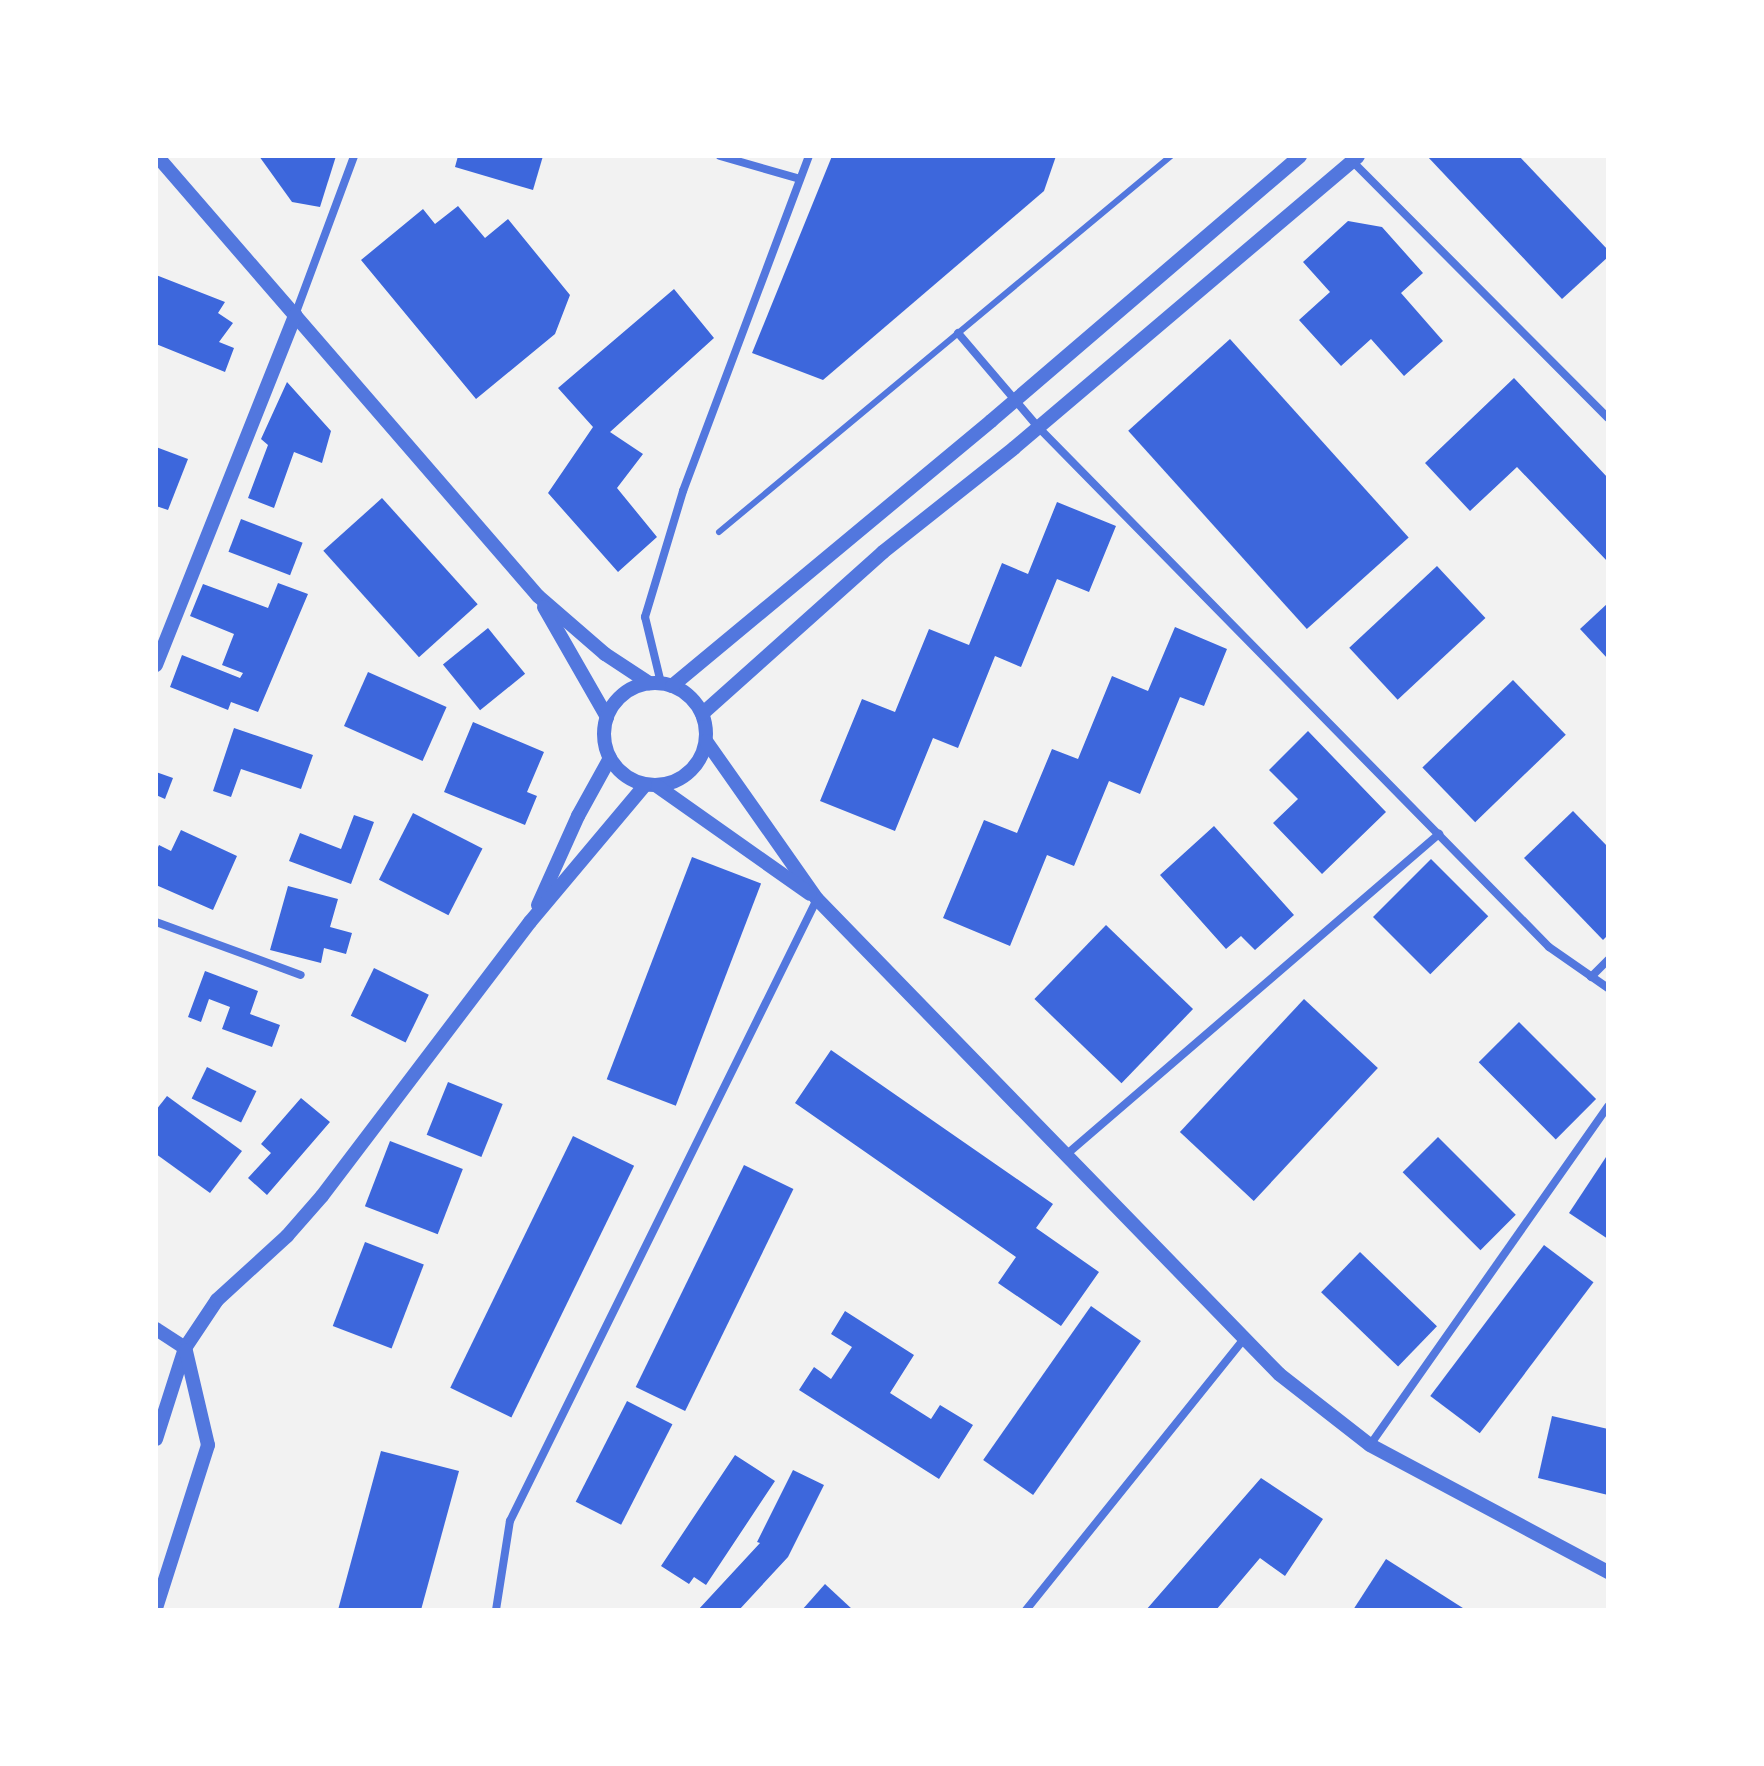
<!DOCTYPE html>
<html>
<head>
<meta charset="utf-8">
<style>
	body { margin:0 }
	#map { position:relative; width:1764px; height:1766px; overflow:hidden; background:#f2f2f2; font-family:"Open Sans",sans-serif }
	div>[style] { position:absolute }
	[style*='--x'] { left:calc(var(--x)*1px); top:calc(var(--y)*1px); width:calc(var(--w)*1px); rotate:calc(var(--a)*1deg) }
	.building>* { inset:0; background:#3d67dc; transform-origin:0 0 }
	.service>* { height:6px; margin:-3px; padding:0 3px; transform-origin:3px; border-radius:3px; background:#5277de }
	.minor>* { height:8px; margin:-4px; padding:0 4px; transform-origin:4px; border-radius:4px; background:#5277de }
	.tertiary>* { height:14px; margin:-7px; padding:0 7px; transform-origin:7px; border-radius:7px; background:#5277de }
	.tertiary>.ring { margin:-7px; padding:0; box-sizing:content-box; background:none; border:14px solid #5277de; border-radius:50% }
	span { translate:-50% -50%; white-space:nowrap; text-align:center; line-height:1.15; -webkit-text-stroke:7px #fff; paint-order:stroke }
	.frame { position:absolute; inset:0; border:158px solid #fff; pointer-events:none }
</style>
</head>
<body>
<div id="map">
	<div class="building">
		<i style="clip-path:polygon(259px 156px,336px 156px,320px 207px,292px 202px)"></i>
		<i style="clip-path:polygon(458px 156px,543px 156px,533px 190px,455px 167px)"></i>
		<i style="clip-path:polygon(832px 156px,1056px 156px,1044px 191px,823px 380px,752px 353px)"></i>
		<i style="clip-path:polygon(1427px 156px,1519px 156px,1608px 250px,1608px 257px,1562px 299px)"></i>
		<i style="clip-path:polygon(458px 206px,485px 238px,508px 219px,570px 295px,555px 334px,476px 399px,361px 260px,423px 209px,435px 224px)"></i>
		<i style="clip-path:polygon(1348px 221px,1382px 227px,1423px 273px,1401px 293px,1443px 341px,1404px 376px,1371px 339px,1341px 366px,1299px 320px,1330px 292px,1303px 262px)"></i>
		<i style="clip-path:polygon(156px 275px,225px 302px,218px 313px,233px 323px,219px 342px,234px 348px,225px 372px,156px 344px)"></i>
		<i style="clip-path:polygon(674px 289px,714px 338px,610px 432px,643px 454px,617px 488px,657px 537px,618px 572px,548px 493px,593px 427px,558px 388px)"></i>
		<i style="left:1230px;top:339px;width:267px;height:137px;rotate:48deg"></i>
		<i style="clip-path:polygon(1514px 378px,1608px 478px,1608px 562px,1517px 467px,1470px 511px,1425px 463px)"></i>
		<i style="clip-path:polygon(287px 382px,331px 431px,322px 463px,294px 452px,274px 508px,248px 498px,268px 445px,261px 439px)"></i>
		<i style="clip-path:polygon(156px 447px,188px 459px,168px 510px,156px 506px)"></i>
		<i style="left:382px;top:498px;width:143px;height:79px;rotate:48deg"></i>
		<i style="clip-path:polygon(1057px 502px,1116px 526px,1089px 592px,1057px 579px,1021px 667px,995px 656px,958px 748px,933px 738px,895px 831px,820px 801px,862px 699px,895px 712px,929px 629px,969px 645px,1002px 563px,1028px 574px)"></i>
		<i style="left:241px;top:519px;width:66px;height:35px;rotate:21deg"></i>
		<i style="left:1437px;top:566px;width:71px;height:120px;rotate:47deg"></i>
		<i style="clip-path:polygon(278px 583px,308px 594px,258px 712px,231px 702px,228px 710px,170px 687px,182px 655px,240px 678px,243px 673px,222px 665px,234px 634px,190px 616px,203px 584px,268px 608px)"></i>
		<i style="clip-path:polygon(1608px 603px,1608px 659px,1580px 629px)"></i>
		<i style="clip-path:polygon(1175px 627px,1227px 649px,1204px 706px,1180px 697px,1140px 794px,1109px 781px,1074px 866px,1047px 855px,1010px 946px,943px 918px,984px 820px,1017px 833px,1052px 749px,1078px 759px,1112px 676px,1148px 691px)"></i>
		<i style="left:488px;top:628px;width:59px;height:58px;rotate:51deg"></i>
		<i style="left:368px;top:672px;width:86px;height:59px;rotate:24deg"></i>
		<i style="left:1513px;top:680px;width:76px;height:126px;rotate:46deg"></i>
		<i style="clip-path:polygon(473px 722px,544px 752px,527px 792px,537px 796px,525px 825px,444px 792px)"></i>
		<i style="clip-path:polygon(234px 728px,313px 755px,301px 789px,241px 769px,231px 797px,213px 791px)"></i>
		<i style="clip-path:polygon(1308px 731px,1386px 812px,1322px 874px,1273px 823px,1298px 799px,1269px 770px)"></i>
		<i style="clip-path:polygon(156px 772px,173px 778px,165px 799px,156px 795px)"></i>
		<i style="clip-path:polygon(1573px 811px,1608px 847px,1608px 935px,1603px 940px,1524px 858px)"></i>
		<i style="left:413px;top:813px;width:78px;height:75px;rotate:27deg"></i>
		<i style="clip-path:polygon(354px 815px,374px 822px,351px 884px,289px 861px,300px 833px,341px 849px)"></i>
		<i style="clip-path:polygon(1214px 826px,1294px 915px,1255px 950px,1241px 936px,1226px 949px,1160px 875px)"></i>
		<i style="clip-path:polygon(181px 830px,237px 856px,213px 910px,156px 885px,156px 851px,159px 845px,171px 851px)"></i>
		<i style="left:692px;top:857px;width:74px;height:238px;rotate:21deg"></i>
		<i style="left:1431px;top:859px;width:81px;height:82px;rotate:45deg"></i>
		<i style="clip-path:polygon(288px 886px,338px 899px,330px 927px,352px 933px,346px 954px,324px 948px,321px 963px,270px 950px)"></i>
		<i style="left:1106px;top:925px;width:121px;height:103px;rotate:44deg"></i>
		<i style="left:374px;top:968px;width:61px;height:53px;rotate:26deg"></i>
		<i style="clip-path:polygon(205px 971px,258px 991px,250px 1014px,280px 1025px,272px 1047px,222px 1029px,230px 1007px,209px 999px,201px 1022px,188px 1017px)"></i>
		<i style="left:1304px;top:999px;width:101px;height:182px;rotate:43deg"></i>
		<i style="left:1519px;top:1022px;width:109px;height:57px;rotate:45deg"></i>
		<i style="clip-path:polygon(831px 1050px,1053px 1204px,1036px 1228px,1099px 1272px,1061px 1326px,998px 1283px,1016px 1257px,795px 1103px)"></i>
		<i style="left:207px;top:1067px;width:55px;height:35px;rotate:26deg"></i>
		<i style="left:448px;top:1082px;width:59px;height:57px;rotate:22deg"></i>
		<i style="clip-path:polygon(167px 1096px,242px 1151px,210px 1193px,156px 1154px,156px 1110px)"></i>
		<i style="clip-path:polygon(301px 1098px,330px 1122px,267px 1195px,248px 1178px,271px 1153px,261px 1144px)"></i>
		<i style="left:573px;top:1136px;width:68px;height:280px;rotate:26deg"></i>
		<i style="left:1438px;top:1137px;width:110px;height:50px;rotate:45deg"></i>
		<i style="left:390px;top:1141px;width:78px;height:70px;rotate:21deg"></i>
		<i style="clip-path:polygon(1608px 1154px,1608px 1239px,1569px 1213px)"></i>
		<i style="left:744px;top:1165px;width:55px;height:247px;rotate:26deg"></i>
		<i style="left:365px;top:1242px;width:63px;height:90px;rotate:21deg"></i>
		<i style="left:1544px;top:1245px;width:62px;height:189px;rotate:37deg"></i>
		<i style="left:1360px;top:1252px;width:107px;height:56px;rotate:44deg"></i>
		<i style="left:1091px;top:1306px;width:61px;height:188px;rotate:35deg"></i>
		<i style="clip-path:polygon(845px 1311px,914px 1355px,890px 1393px,931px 1419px,940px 1405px,973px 1425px,939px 1479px,799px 1390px,814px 1367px,831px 1379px,852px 1347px,831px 1334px)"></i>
		<i style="left:627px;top:1401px;width:51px;height:113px;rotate:27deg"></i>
		<i style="clip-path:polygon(1552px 1416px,1608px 1429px,1608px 1495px,1538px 1478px)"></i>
		<i style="clip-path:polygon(381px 1451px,459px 1471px,421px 1610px,338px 1610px)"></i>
		<i style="clip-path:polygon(735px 1455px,775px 1481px,706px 1585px,694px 1577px,689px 1584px,661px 1566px)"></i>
		<i style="clip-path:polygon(793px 1470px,824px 1485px,788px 1557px,739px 1610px,698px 1610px,760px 1543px,757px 1542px)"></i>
		<i style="clip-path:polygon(1261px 1478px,1323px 1519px,1285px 1576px,1260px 1558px,1216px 1610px,1146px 1610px)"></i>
		<i style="clip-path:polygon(1386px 1559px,1466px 1610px,1353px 1610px)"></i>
		<i style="clip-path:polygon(825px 1584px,853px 1610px,802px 1610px)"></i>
	</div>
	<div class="service">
		<i style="--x:719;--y:532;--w:588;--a:-39.76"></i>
	</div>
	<div class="minor">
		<i style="--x:720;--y:156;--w:83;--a:16"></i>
		<i style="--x:1351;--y:160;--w:364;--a:45.1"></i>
		<i style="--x:295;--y:315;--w:170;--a:-69.6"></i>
		<i style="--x:958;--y:333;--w:123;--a:49.6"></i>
		<i style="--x:1038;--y:427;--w:729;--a:45.5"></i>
		<i style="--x:1549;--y:947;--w:72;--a:34.8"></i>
		<i style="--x:661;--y:683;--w:68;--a:-103.6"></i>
		<i style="--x:645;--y:617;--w:132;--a:-73.2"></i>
		<i style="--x:683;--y:491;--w:358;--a:-69.4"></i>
		<i style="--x:156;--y:922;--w:154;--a:20.1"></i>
		<i style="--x:1591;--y:977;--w:24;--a:-45"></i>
		<i style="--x:1067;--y:1154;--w:491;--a:-40.7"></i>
		<i style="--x:1370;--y:1445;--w:414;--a:-54.9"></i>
		<i style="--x:496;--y:1610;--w:90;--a:-81.1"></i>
		<i style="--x:510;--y:1521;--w:694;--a:-63.73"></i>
		<i style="--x:1026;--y:1610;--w:349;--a:-51.2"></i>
	</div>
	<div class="tertiary">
		<i style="--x:157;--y:156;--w:582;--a:49.11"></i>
		<i style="--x:538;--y:596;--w:89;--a:40.9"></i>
		<i style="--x:605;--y:654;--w:53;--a:33.4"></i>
		<i style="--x:544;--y:607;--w:127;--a:60.2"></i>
		<i style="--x:156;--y:665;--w:377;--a:-68.3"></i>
		<i class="ring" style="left:604px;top:683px;width:88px;height:88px"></i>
		<i style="--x:672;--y:686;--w:415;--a:-39.7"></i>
		<i style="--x:991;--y:421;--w:407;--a:-40.6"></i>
		<i style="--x:702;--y:714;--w:243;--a:-41.8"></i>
		<i style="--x:883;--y:552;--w:167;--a:-38.4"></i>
		<i style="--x:1014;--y:448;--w:451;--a:-40.3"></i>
		<i style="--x:706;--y:741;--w:193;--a:54.9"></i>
		<i style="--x:817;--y:899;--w:663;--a:45.79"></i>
		<i style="--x:1279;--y:1374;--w:115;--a:38"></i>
		<i style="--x:1370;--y:1445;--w:270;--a:28.1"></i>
		<i style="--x:657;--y:786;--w:187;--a:35.2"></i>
		<i style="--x:538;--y:905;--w:98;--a:-65.8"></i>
		<i style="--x:578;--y:816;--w:66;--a:-61.1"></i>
		<i style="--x:156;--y:1329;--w:35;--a:33"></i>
		<i style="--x:156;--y:1439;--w:96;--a:-72.3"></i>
		<i style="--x:185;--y:1348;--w:58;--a:-56.3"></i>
		<i style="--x:217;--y:1300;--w:95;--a:-42.4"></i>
		<i style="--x:287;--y:1236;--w:53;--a:-48.8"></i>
		<i style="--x:322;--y:1196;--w:344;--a:-52.8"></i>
		<i style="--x:530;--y:922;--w:179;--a:-50"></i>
		<i style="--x:156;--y:1608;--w:171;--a:-72.3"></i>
		<i style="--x:208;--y:1445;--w:97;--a:-103.2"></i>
	</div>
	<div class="frame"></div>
</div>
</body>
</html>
